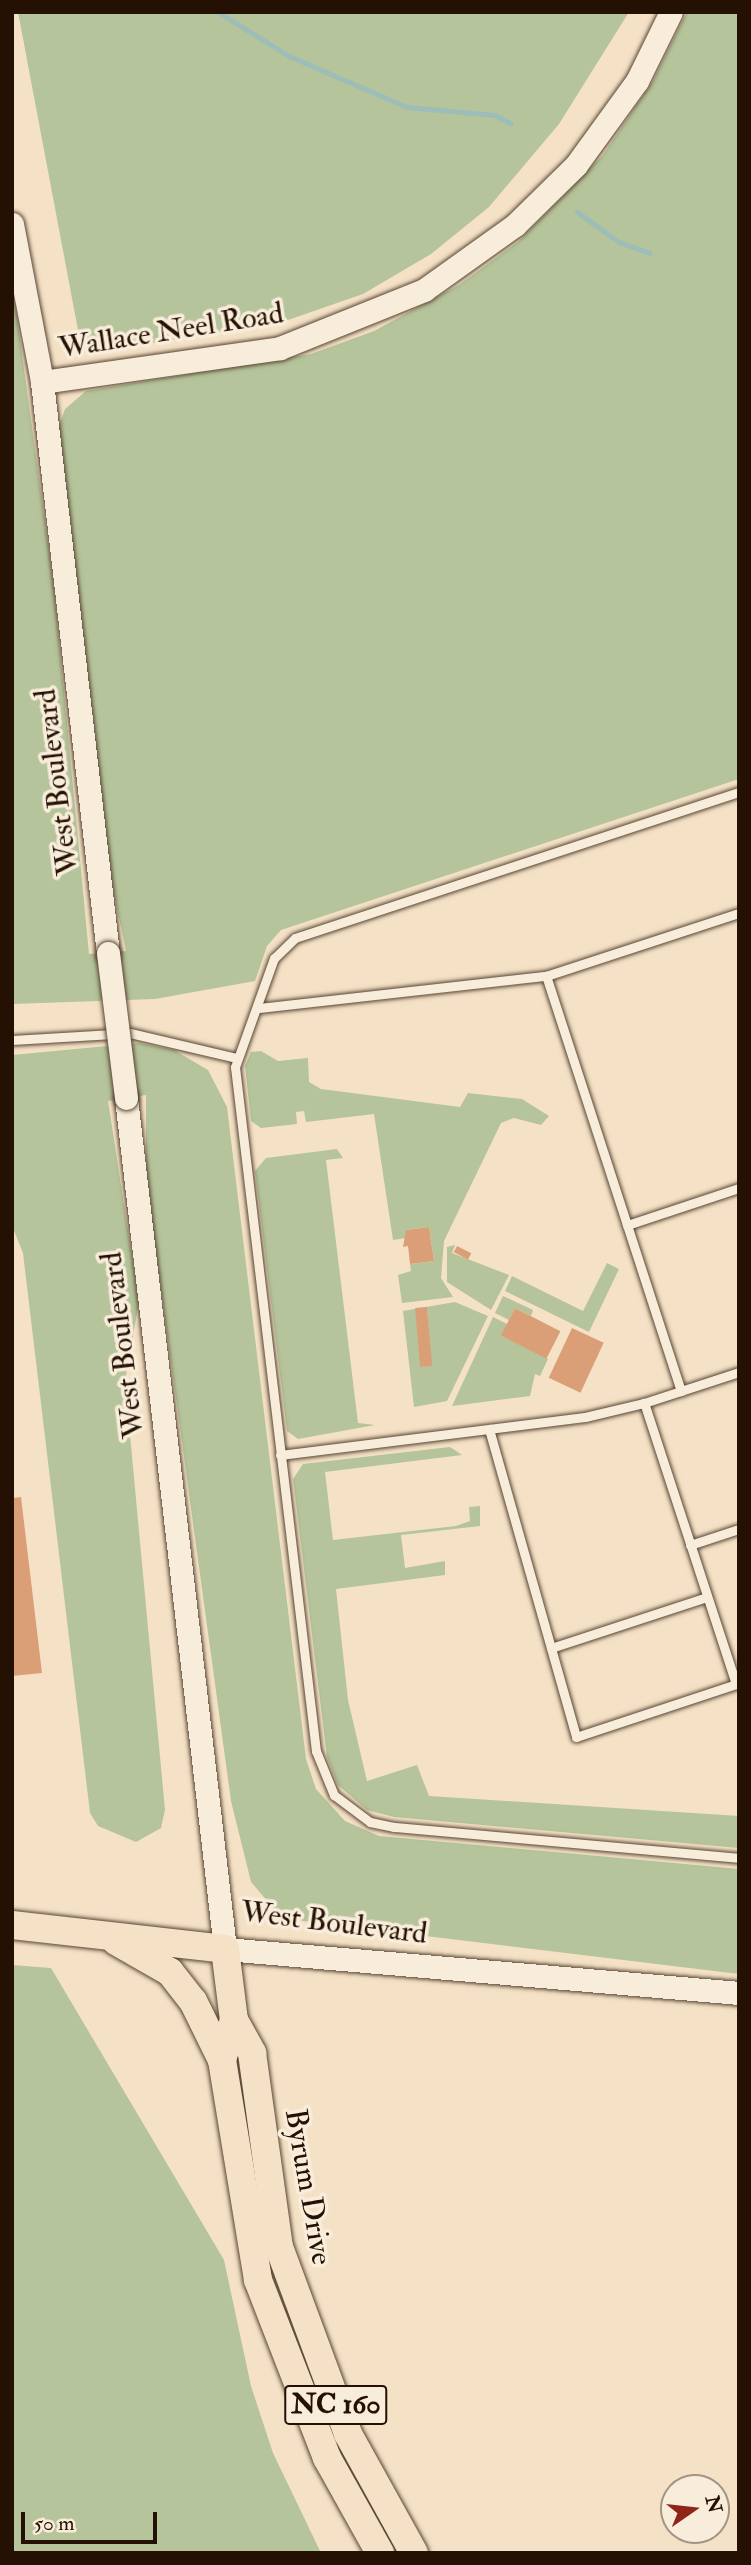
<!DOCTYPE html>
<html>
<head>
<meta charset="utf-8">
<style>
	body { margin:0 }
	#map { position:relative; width:751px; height:2565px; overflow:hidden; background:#f5e2c6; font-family:"IM FELL Double Pica",serif }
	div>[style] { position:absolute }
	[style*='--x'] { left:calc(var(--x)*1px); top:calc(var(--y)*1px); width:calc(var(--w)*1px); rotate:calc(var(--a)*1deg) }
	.green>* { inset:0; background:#b5c49a }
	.stream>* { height:5px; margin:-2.5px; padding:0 2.5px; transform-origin:2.5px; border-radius:2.5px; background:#9cbdb8 }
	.building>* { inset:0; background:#db9f78; transform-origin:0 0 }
	.roads { filter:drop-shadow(0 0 2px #584534) drop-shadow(0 0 2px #584534) }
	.service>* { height:9px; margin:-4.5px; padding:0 4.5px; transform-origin:4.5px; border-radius:4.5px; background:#f8ecda }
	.tertiary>* { height:23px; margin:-11.5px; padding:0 11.5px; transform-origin:11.5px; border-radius:11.5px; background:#f8ecda }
	.primary>* { height:28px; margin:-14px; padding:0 14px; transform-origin:14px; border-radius:14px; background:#f5e2c6 }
	.bridges { filter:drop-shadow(0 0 2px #584534) drop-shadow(0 0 2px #584534) }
	.tertiary-bridge>* { height:23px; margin:-11.5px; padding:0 11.5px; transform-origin:11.5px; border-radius:11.5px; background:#f8ecda }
	span { translate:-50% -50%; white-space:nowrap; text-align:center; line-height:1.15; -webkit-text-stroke:7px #f8ecda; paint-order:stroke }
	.shield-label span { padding:2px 5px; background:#f8ecda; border:2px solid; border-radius:5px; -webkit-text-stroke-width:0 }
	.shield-label { font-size:28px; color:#241103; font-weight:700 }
	.street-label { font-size:30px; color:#241103 }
	.frame { position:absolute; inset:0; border:14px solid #241103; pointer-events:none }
	.north { position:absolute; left:660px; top:2474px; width:70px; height:70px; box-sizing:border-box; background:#f8ecda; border:2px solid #a39484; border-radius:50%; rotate:76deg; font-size:19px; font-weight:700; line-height:28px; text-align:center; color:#241103 }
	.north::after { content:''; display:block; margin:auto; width:24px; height:32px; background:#8f2418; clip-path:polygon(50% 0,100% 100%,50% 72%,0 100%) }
	.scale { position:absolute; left:21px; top:2512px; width:136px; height:32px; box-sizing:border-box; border:4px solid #241103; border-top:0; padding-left:9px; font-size:21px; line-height:24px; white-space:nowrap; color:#241103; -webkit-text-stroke:5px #f8ecda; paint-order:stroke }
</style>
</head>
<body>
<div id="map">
	<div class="green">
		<i style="clip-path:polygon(18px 12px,629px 12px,559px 124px,489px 207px,431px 254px,363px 294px,288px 320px,111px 350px,86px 342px,78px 330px)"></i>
		<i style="clip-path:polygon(687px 12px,739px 12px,739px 779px,281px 930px,267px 946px,255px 981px,155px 999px,12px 1004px,12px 281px,54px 588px,89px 954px,126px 951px,111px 880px,57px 432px,65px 409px,86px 391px,311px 354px,374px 331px,459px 285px,518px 242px,603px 155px,653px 81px)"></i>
		<i style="clip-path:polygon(139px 1043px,174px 1050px,208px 1070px,227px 1107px,306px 1759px,316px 1789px,345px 1821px,379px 1836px,739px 1869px,739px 1974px,303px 1921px,275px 1910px,251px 1882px,231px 1801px,146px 1179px,146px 1095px,108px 1101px,139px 1302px,125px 1381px,165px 1810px,161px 1828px,136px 1842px,98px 1826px,90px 1813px,23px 1253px,13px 1228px,12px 1055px)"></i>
		<i style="clip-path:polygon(261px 1051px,278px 1061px,308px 1058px,309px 1082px,321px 1089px,460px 1107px,468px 1093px,522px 1099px,549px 1116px,541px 1125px,514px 1118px,501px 1123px,444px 1241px,441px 1278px,453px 1297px,402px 1303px,398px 1275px,411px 1271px,410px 1264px,434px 1261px,429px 1227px,406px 1230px,407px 1238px,393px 1240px,374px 1114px,306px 1122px,304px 1111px,296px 1112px,297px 1124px,261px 1128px,251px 1121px,245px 1066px,251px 1052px)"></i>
		<i style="clip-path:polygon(337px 1149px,343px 1158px,326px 1160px,358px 1423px,375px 1425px,298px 1439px,287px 1431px,255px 1171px,266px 1158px)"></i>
		<i style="clip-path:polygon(455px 1245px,452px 1253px,509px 1275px,491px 1310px,447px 1282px,447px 1247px)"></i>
		<i style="clip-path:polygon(607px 1263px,619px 1269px,589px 1332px,505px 1291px,512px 1276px,583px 1311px)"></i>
		<i style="clip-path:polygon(503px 1296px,533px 1310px,531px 1316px,515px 1308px,509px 1320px,495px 1313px)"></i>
		<i style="clip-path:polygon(evenodd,455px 1302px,488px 1316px,447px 1401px,414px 1407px,403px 1311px,455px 1302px,415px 1308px,427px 1308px,431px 1366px,415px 1308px)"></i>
		<i style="clip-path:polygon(493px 1317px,507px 1324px,502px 1336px,548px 1359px,540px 1376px,535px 1374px,530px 1396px,452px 1406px)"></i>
		<i style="clip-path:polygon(450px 1447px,462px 1455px,325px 1472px,333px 1540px,456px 1526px,470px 1521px,469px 1507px,480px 1506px,480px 1526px,401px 1535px,405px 1568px,445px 1561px,445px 1575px,336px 1589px,348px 1700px,367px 1781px,417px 1765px,429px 1796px,739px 1816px,739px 1848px,394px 1817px,367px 1810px,338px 1785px,327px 1757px,293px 1479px,303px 1464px)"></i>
		<i style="clip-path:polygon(12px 1965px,51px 1968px,224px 2260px,251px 2386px,273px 2453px,321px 2553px,12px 2553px)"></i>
	</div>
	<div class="stream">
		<i style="--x:218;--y:12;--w:84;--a:31.8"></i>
		<i style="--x:289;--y:56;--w:129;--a:23.4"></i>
		<i style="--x:407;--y:107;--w:88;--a:5.2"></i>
		<i style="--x:495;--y:115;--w:18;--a:29"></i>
		<i style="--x:577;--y:212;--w:52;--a:35.5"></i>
		<i style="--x:619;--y:242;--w:32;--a:20"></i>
	</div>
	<div class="building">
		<i style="clip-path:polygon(429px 1227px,434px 1261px,410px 1264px,408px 1246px,403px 1247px,406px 1230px)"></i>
		<i style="left:457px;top:1246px;width:16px;height:7px;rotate:27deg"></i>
		<i style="left:427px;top:1307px;width:59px;height:12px;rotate:85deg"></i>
		<i style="left:515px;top:1308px;width:51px;height:31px;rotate:27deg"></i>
		<i style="left:572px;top:1328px;width:35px;height:55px;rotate:25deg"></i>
		<i style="clip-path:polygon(21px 1497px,42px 1673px,12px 1676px,12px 1498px)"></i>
	</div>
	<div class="roads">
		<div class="service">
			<i style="--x:739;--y:792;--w:467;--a:161.8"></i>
			<i style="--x:295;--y:938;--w:29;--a:136"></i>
			<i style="--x:274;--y:958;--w:116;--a:109.7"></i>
			<i style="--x:235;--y:1067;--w:689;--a:83.25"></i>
			<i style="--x:316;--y:1751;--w:48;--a:67.8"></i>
			<i style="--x:334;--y:1795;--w:45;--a:36.9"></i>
			<i style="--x:370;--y:1822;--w:25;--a:12"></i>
			<i style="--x:394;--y:1827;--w:346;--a:5.1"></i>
			<i style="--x:259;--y:1008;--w:289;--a:-6.4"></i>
			<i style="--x:12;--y:1040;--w:118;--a:-3.4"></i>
			<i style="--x:130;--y:1033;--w:110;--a:13.2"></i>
			<i style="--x:627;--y:1225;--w:118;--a:-18.3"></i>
			<i style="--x:681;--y:1391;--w:436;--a:-108"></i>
			<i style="--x:546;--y:976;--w:203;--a:-18.1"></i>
			<i style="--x:489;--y:1429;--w:320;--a:74.2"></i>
			<i style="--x:576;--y:1737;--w:172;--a:-18.3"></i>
			<i style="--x:280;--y:1455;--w:307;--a:-7.1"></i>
			<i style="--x:585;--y:1417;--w:61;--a:-13.3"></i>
			<i style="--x:690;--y:1545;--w:52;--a:-18.1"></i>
			<i style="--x:551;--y:1648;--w:164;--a:-18.1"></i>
			<i style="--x:736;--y:1684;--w:296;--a:-108.1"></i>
			<i style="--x:644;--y:1403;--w:100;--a:-18.1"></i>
		</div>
		<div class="tertiary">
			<i style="--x:12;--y:224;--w:161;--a:79.2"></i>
			<i style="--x:42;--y:382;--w:575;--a:83.41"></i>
			<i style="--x:42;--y:382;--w:240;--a:-8.1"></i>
			<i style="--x:280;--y:348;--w:155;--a:-21.9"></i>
			<i style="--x:424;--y:290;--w:112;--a:-35.5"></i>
			<i style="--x:515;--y:225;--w:86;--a:-44.5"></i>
			<i style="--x:576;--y:165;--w:104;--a:-54"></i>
			<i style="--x:637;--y:81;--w:77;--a:-63.8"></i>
			<i style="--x:126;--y:1098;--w:857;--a:83.36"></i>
			<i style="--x:225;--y:1949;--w:516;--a:4.89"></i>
		</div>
		<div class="primary">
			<i style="--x:12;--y:1925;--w:214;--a:6.4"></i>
			<i style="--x:225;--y:1949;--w:72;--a:82.8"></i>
			<i style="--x:234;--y:2020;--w:38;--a:61"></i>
			<i style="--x:252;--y:2053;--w:196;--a:82.1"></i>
			<i style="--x:279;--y:2247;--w:199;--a:69.7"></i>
			<i style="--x:348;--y:2434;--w:136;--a:61"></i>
			<i style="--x:116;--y:1941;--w:62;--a:29.9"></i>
			<i style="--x:170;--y:1972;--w:37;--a:52"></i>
			<i style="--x:193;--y:2001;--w:66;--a:63.8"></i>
			<i style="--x:234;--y:2020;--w:42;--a:106.7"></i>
			<i style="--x:222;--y:2060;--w:223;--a:80.7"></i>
			<i style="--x:258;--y:2280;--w:191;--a:68.8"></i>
			<i style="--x:327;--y:2458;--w:109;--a:60.8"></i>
		</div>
	</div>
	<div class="bridges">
		<div class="tertiary-bridge">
			<i style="--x:108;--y:953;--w:146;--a:82.9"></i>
		</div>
	</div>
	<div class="shield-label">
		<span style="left:336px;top:2405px">NC 160</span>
	</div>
	<div class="street-label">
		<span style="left:171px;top:331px;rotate:-9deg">Wallace Neel Road</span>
		<span style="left:57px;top:782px;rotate:-97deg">West Boulevard</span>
		<span style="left:123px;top:1345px;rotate:-97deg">West Boulevard</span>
		<span style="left:334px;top:1923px;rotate:7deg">West Boulevard</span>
		<span style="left:308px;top:2187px;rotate:80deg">Byrum Drive</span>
	</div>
	<div class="frame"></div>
	<div class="north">N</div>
	<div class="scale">50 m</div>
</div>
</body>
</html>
